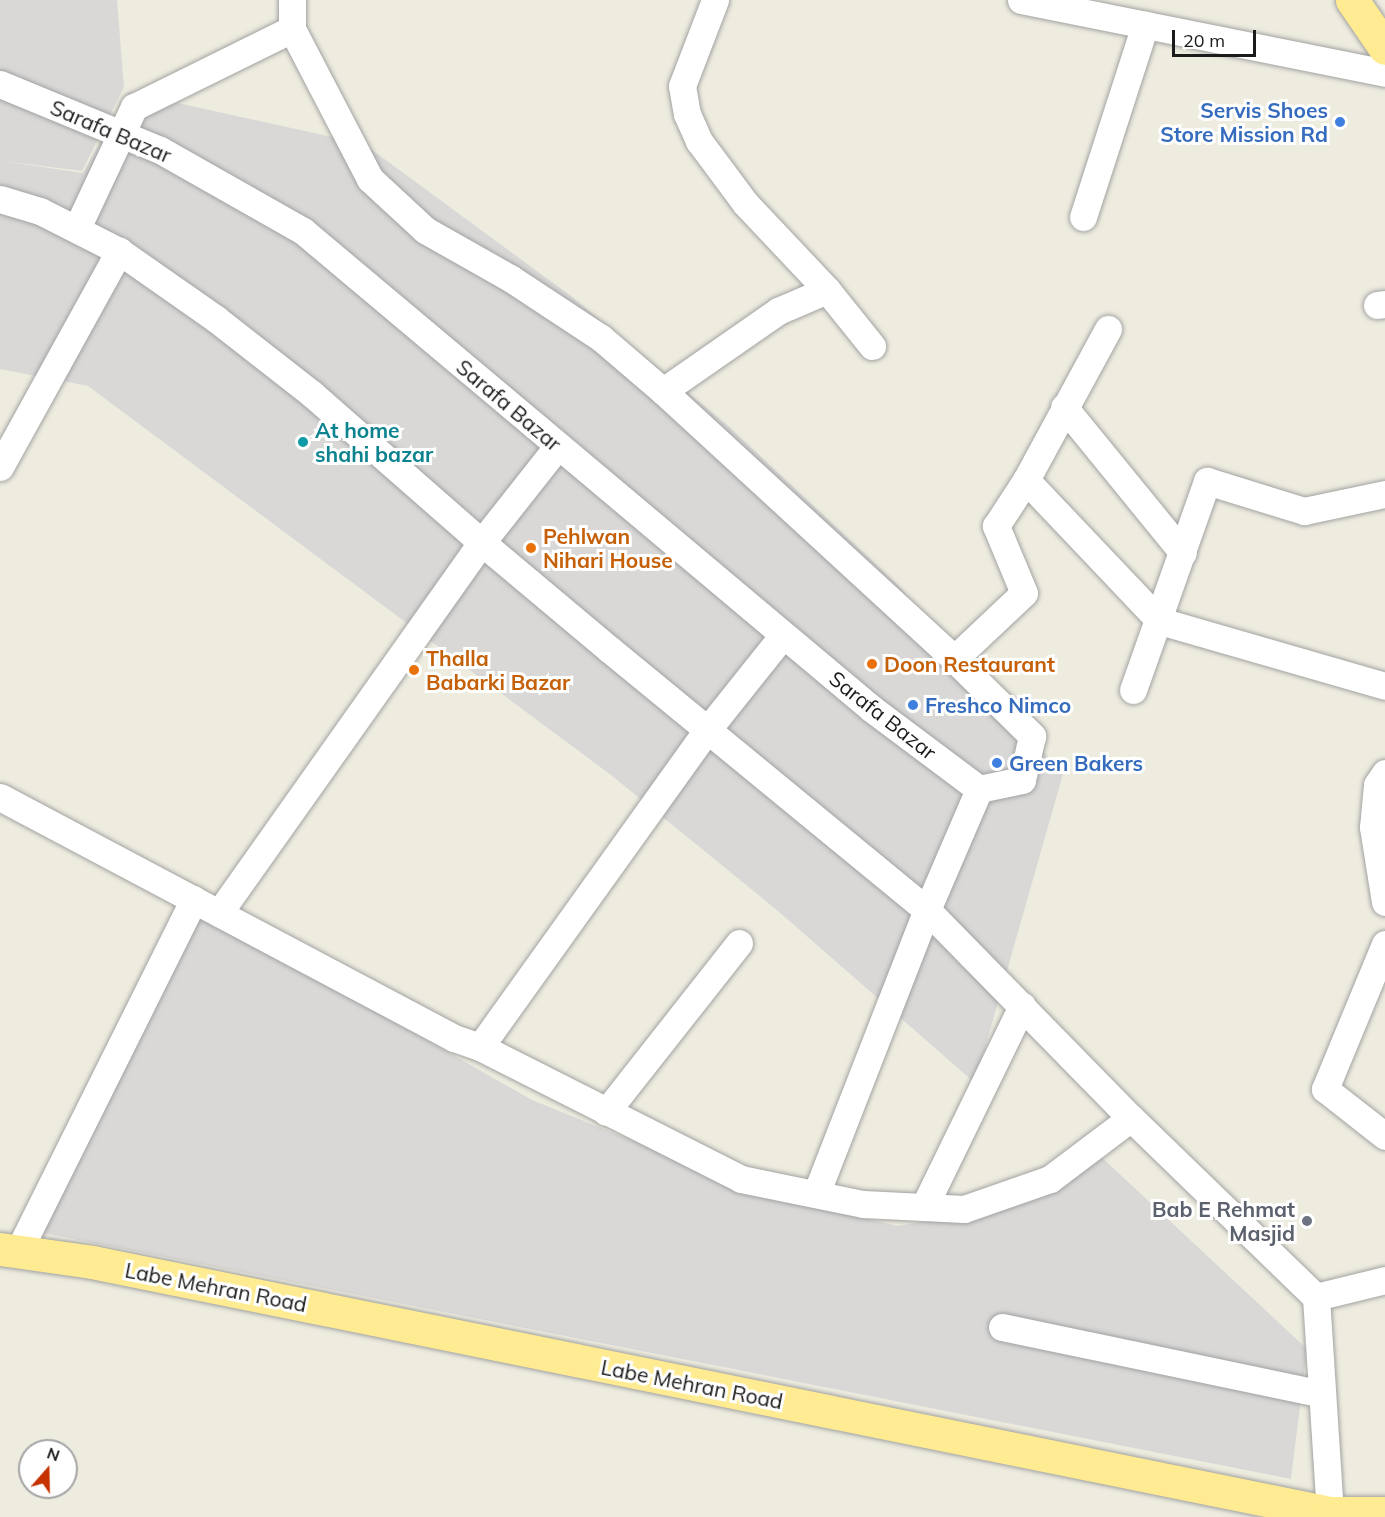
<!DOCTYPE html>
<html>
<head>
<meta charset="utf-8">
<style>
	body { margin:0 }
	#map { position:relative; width:1385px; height:1517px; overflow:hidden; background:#eeecdf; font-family:Mulish,sans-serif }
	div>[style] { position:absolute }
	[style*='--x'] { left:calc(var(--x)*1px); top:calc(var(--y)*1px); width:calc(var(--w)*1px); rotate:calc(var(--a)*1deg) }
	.residential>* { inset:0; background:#d9d8d7 }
	.roads { filter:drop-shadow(0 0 2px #a2a2a2) drop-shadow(0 0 2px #a2a2a2) }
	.minor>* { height:27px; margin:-13.5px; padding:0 13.5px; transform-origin:13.5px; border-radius:13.5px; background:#fff }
	.major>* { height:33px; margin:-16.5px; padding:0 16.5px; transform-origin:16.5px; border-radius:16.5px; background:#ffec92 }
	.dots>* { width:16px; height:16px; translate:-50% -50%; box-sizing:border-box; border:3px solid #fff; border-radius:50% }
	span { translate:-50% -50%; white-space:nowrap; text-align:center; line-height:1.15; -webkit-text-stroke:6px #fff; paint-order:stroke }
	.shop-label { font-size:21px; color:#366cbe; font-weight:700 }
	.right { translate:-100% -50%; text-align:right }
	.left { translate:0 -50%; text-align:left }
	.street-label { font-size:21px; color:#1b1b1b }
	.culture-label { font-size:21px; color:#0d838f; font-weight:700 }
	.food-label { font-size:21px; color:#c56008; font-weight:700 }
	.worship-label { font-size:21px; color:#5b616d; font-weight:700 }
	.north { position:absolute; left:18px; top:1439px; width:60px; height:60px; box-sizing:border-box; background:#fff; border:2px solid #a4a4a4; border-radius:50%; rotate:20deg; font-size:16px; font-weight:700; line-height:24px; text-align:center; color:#1b1b1b }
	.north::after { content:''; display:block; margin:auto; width:21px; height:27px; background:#c53200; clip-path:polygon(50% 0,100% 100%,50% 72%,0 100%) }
	.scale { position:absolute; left:1172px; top:30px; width:84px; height:27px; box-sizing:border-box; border:3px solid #1b1b1b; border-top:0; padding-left:8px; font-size:18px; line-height:21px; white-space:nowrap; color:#1b1b1b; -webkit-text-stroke:4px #fff; paint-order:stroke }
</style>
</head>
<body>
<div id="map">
	<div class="residential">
		<i style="clip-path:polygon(0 0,117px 0,124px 87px,82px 171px,1px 161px,83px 173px,128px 92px,364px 144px,571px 296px,726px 424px,896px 583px,1063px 774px,975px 1083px,778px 911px,611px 775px,88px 386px,0 369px)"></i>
		<i style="clip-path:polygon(196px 902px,358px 1001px,532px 1100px,758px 1192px,897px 1226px,977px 1213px,1096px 1152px,1307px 1349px,1291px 1479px,38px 1232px)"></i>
	</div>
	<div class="roads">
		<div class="minor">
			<i style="--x:292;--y:0;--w:29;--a:90"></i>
			<i style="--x:292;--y:29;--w:169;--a:62.5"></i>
			<i style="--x:370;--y:179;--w:75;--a:42.8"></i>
			<i style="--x:425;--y:230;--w:98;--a:29.5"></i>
			<i style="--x:510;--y:278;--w:109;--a:33.4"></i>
			<i style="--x:601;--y:338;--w:82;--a:40.5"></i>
			<i style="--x:663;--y:391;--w:396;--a:42.6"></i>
			<i style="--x:954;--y:659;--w:110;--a:44.6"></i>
			<i style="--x:1032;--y:736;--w:45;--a:102.8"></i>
			<i style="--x:1022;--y:780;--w:44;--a:168.2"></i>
			<i style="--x:715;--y:0;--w:92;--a:111"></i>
			<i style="--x:682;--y:86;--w:28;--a:80"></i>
			<i style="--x:687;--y:114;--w:30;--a:66"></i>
			<i style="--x:699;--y:141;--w:77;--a:53.4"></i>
			<i style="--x:745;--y:203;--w:120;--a:46.7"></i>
			<i style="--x:827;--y:290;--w:72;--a:51.2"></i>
			<i style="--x:1021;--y:0;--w:371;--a:11.3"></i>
			<i style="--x:0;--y:84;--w:173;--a:22.4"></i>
			<i style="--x:160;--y:150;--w:164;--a:29.5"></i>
			<i style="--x:303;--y:231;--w:743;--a:40.03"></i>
			<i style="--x:872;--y:709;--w:134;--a:36.8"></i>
			<i style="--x:0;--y:199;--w:42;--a:16.7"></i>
			<i style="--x:40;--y:211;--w:89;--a:26.9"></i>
			<i style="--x:119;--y:251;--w:118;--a:35"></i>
			<i style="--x:216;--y:319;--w:122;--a:38"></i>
			<i style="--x:312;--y:394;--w:214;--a:41.2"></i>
			<i style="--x:473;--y:535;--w:177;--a:40"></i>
			<i style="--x:609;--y:649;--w:411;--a:39.4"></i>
			<i style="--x:927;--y:910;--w:132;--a:-66.7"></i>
			<i style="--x:1083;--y:217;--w:202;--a:-72.1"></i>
			<i style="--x:77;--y:228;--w:134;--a:-64.8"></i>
			<i style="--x:134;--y:107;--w:176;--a:-26.3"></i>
			<i style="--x:1377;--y:305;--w:8;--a:-7"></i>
			<i style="--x:663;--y:391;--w:140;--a:-34.8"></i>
			<i style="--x:778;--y:311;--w:53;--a:-23.2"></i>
			<i style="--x:1064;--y:407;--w:188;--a:50.8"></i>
			<i style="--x:0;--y:467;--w:247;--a:-61.1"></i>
			<i style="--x:1026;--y:480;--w:195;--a:46.5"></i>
			<i style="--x:1160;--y:621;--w:234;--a:16.1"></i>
			<i style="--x:954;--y:659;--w:96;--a:-43.3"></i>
			<i style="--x:1024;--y:593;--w:73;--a:-112.7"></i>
			<i style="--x:996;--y:526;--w:55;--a:-56.9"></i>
			<i style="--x:1026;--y:480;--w:172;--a:-61.5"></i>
			<i style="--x:1133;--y:690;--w:222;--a:-70.5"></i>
			<i style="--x:1207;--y:481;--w:102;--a:17.2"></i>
			<i style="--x:1304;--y:511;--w:83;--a:-11.9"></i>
			<i style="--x:1385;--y:773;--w:14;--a:124"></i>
			<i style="--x:1377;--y:785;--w:42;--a:95.4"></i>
			<i style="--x:1373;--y:827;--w:76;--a:80.9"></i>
			<i style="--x:0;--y:797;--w:514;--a:27.96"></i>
			<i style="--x:454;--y:1038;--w:28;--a:19"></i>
			<i style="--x:480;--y:1047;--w:292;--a:26.8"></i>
			<i style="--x:741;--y:1179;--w:125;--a:11.6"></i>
			<i style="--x:863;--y:1204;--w:101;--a:2.8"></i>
			<i style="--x:964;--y:1209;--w:91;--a:-19.2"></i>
			<i style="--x:1050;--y:1179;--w:101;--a:-37"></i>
			<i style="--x:219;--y:913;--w:455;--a:-54.7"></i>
			<i style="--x:482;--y:542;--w:121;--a:-51.7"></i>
			<i style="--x:1385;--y:944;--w:157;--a:112.5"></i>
			<i style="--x:1325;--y:1089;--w:76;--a:38.1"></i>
			<i style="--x:480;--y:1047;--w:391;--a:-54.4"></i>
			<i style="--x:708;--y:729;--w:120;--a:-51.4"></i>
			<i style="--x:606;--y:1112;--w:215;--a:-51.8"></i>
			<i style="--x:816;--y:1194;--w:305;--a:-68.7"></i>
			<i style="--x:927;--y:910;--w:291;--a:45.6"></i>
			<i style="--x:1131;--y:1118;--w:257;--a:44.1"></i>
			<i style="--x:1316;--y:1297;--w:216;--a:86.3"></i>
			<i style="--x:924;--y:1207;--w:224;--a:-64"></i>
			<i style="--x:18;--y:1252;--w:394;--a:-63.5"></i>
			<i style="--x:1316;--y:1297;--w:71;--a:-13.8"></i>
			<i style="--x:1002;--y:1327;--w:327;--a:11.8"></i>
		</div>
		<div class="major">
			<i style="--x:1352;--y:0;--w:58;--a:55.5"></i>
			<i style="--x:0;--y:1249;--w:93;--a:8"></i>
			<i style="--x:92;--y:1262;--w:1263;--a:11.46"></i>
			<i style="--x:1330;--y:1513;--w:55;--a:0"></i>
		</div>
	</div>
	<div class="dots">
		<i style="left:1340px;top:122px;background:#3f7fe0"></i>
		<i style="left:303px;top:442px;background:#0f9aa8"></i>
		<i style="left:531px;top:548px;background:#e8710a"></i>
		<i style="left:872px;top:664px;background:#e8710a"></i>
		<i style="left:414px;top:670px;background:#e8710a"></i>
		<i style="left:913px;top:705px;background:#3f7fe0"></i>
		<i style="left:997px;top:763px;background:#3f7fe0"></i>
		<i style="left:1307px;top:1221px;background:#6b7280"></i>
	</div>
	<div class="shop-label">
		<span class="right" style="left:1328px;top:122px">Servis Shoes<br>Store Mission Rd</span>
		<span class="left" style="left:925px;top:705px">Freshco Nimco</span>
		<span class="left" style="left:1009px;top:763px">Green Bakers</span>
	</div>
	<div class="street-label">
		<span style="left:111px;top:131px;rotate:23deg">Sarafa Bazar</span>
		<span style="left:509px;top:405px;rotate:40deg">Sarafa Bazar</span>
		<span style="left:883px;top:715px;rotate:38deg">Sarafa Bazar</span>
		<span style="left:216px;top:1287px;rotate:11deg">Labe Mehran Road</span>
		<span style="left:692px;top:1384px;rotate:11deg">Labe Mehran Road</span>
	</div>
	<div class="culture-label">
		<span class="left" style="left:315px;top:442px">At home<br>shahi bazar</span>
	</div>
	<div class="food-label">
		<span class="left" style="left:543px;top:548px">Pehlwan<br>Nihari House</span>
		<span class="left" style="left:426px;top:670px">Thalla<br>Babarki Bazar</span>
		<span class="left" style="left:884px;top:664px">Doon Restaurant</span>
	</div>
	<div class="worship-label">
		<span class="right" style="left:1295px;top:1221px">Bab E Rehmat<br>Masjid</span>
	</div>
	<div class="north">N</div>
	<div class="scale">20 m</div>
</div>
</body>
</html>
